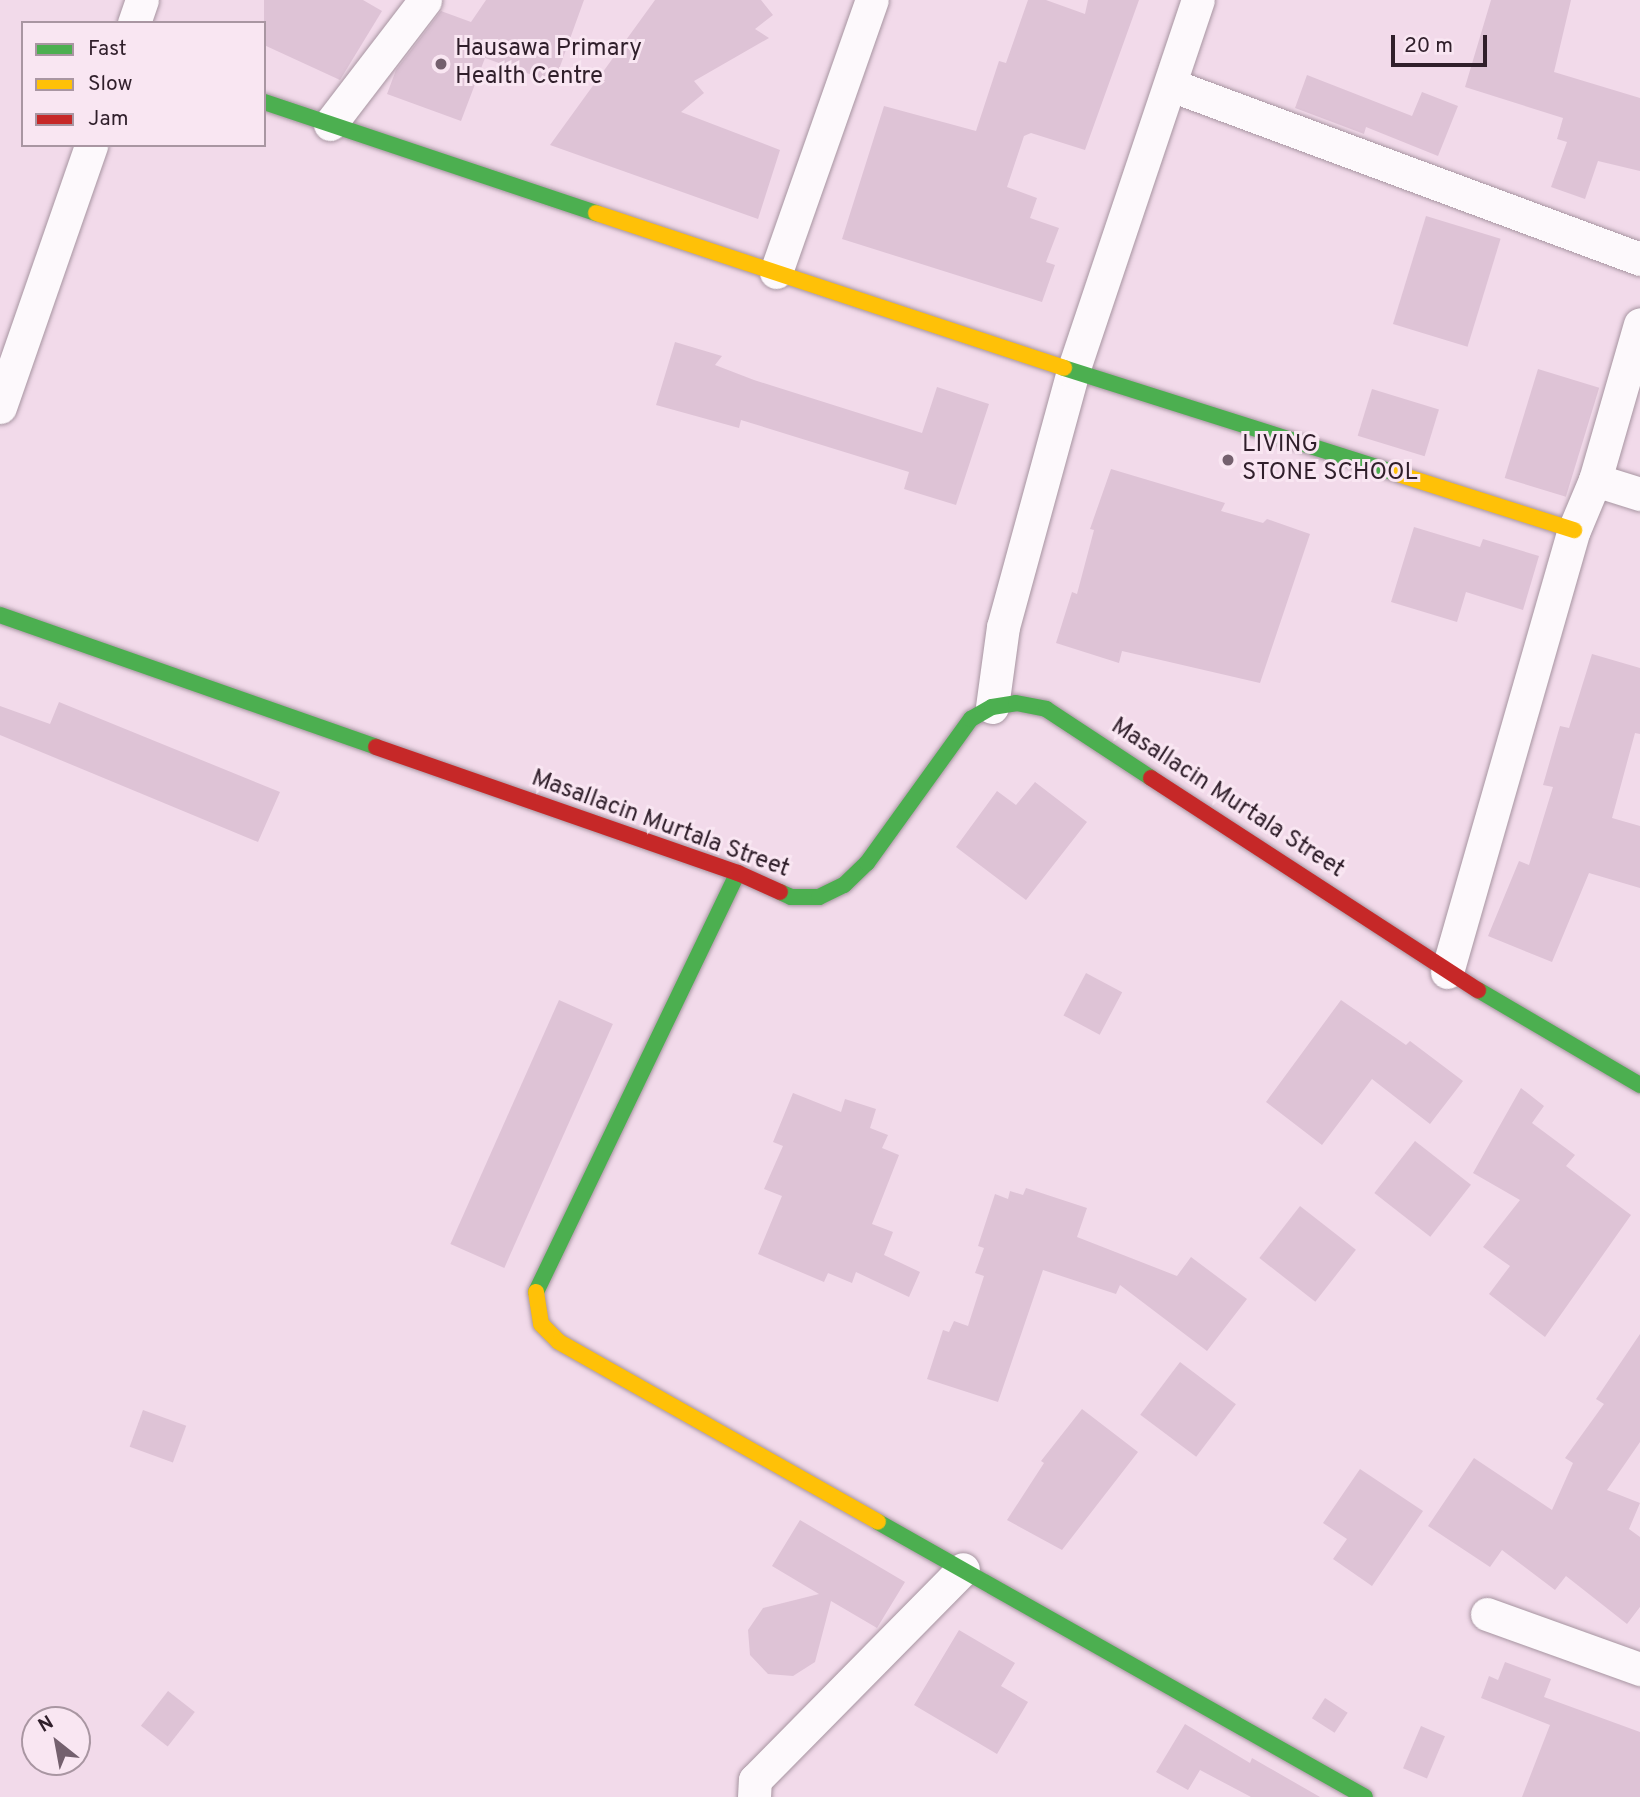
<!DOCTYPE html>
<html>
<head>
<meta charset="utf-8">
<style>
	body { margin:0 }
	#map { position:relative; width:1640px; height:1797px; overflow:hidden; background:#f2daea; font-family:Overpass,sans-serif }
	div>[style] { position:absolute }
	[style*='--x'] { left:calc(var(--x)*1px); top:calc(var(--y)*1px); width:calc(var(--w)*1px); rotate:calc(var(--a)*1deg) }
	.building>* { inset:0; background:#dec3d6; transform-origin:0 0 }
	.roads { filter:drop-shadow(0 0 2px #a795a1) drop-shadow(0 0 2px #a795a1) }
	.street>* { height:33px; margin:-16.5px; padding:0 16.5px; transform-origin:16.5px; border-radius:16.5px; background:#fdf9fc }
	.fast>* { height:16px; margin:-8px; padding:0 8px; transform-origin:8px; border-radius:8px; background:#4caf50 }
	.slow>* { height:16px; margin:-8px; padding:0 8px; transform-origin:8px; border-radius:8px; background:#ffc107 }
	.jam>* { height:16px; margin:-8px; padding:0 8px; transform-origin:8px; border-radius:8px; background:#c62828 }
	.dots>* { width:19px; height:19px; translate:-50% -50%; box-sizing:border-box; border:4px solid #f9e6f2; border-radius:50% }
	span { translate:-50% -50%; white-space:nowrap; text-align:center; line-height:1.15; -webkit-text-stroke:6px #f9e6f2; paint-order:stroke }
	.poi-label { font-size:24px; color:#301f2b }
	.left { translate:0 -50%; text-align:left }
	.street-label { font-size:24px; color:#301f2b }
	.legend { position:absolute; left:21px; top:21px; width:245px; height:126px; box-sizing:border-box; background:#f9e6f2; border:2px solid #a996a2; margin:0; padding:9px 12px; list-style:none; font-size:21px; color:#301f2b }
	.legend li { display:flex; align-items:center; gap:14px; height:35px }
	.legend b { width:35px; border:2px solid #a996a2 }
	.north { position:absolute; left:21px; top:1706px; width:70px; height:70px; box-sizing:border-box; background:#f9e6f2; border:2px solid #a996a2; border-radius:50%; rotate:329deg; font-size:19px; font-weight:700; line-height:28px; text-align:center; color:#301f2b }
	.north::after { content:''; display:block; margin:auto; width:24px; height:32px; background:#74606e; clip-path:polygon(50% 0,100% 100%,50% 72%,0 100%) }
	.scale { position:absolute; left:1391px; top:35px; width:96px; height:32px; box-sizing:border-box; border:4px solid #301f2b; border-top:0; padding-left:9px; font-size:21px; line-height:24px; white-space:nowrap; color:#301f2b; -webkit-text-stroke:5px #f9e6f2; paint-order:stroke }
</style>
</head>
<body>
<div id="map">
	<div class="building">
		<i style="clip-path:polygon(264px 0,363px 0,382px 11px,340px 80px,264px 45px)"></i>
		<i style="clip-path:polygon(486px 0,584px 0,554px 83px,485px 58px,461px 121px,387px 94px,396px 70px,441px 11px,471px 22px)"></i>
		<i style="clip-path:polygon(655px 0,761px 0,773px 15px,755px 29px,769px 38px,694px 81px,704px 93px,681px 112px,780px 150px,758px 219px,550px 145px)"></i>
		<i style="clip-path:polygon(1028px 0,1046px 0,1085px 14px,1088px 0,1139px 0,1085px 150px,1031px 133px,1024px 136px,1007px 187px,1037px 198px,1030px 218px,1059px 228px,1046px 262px,1055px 265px,1042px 302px,842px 239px,884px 106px,976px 131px,999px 61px,1006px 63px)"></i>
		<i style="clip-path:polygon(1491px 0,1571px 0,1554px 72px,1640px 98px,1640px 171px,1598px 161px,1585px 199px,1551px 187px,1567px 142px,1557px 139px,1563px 118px,1465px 87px)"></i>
		<i style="clip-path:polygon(1307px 75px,1412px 116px,1422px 92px,1458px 106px,1438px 156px,1366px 127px,1364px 134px,1295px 108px)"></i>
		<i style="left:1426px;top:216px;width:78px;height:113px;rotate:17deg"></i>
		<i style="clip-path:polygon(675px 342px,722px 356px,715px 365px,754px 380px,922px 433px,937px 387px,989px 404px,956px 505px,904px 489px,909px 472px,741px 420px,739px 428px,656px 405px)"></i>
		<i style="left:1538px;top:369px;width:64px;height:114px;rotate:17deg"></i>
		<i style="left:1372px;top:389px;width:70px;height:49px;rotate:17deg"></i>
		<i style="clip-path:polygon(1111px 469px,1225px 503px,1221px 511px,1263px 523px,1267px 519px,1310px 534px,1260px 683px,1122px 651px,1119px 663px,1056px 643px,1072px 592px,1077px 594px,1094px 530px,1090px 529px)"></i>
		<i style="clip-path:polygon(1414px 527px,1480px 547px,1483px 539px,1539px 556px,1523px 610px,1466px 592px,1457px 622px,1391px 602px)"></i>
		<i style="clip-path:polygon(1592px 654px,1640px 668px,1640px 734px,1635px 733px,1612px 818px,1640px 826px,1640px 888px,1589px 873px,1552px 962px,1488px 936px,1519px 861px,1529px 865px,1553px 787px,1543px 785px,1560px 726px,1569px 728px)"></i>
		<i style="clip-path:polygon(59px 702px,280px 792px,258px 842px,0 735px,0 706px,50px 724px)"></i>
		<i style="clip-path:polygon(1035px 782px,1087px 822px,1026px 900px,956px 847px,997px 791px,1016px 805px)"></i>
		<i style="left:1086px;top:973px;width:41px;height:48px;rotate:28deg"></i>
		<i style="left:559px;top:1000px;width:59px;height:267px;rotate:24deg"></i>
		<i style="clip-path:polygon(1341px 1000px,1406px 1045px,1410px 1041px,1463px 1081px,1430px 1124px,1372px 1079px,1322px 1145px,1266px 1102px)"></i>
		<i style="clip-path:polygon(1521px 1088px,1544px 1106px,1532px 1123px,1575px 1155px,1566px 1166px,1631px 1215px,1545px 1337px,1489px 1294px,1510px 1266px,1483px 1247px,1520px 1200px,1473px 1173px)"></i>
		<i style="clip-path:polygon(793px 1093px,841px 1112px,845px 1099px,876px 1109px,870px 1128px,888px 1135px,882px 1148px,899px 1155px,872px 1224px,893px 1232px,884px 1255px,920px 1272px,909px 1297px,856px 1272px,852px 1283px,828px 1273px,824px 1282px,758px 1254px,782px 1196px,764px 1189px,783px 1146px,773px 1142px)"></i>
		<i style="left:1415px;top:1141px;width:71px;height:66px;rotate:38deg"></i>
		<i style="clip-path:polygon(1026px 1188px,1087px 1208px,1077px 1237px,1177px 1276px,1191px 1257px,1247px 1299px,1207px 1351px,1120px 1285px,1116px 1294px,1043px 1270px,998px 1402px,927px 1379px,943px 1330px,949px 1332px,954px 1321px,968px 1326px,984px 1276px,975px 1273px,984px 1248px,978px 1246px,995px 1194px,1008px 1199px,1010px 1191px,1023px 1195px)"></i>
		<i style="left:1300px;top:1206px;width:71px;height:66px;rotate:38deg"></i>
		<i style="clip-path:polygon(1640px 1334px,1640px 1442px,1607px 1490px,1640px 1503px,1629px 1529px,1640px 1537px,1640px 1607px,1627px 1624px,1566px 1576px,1555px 1590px,1502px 1550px,1490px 1567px,1428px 1526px,1474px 1458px,1552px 1510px,1573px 1463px,1565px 1458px,1604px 1404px,1596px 1399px)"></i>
		<i style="left:1180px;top:1362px;width:70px;height:66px;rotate:37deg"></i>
		<i style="clip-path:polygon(1082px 1409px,1138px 1452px,1062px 1550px,1007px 1520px,1044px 1463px,1041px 1461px)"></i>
		<i style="left:143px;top:1410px;width:46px;height:39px;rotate:20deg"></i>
		<i style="clip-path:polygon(1360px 1469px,1423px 1511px,1372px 1586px,1333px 1559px,1347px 1539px,1323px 1523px)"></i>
		<i style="clip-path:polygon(800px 1520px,905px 1582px,877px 1628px,831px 1601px,815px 1662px,793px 1676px,768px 1674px,750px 1655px,748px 1630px,763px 1608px,819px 1594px,772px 1566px)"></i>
		<i style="clip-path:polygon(959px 1630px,1015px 1663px,1001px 1686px,1028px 1702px,997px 1754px,914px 1705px)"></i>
		<i style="clip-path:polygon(1505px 1662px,1551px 1679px,1544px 1697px,1640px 1732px,1640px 1797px,1522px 1797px,1550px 1725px,1481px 1698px,1489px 1676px,1498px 1680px)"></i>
		<i style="left:168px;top:1691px;width:34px;height:44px;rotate:38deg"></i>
		<i style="left:1325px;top:1698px;width:27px;height:24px;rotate:33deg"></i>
		<i style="clip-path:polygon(1185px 1724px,1250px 1763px,1252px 1758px,1320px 1797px,1251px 1797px,1200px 1770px,1188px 1790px,1156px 1772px)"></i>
		<i style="left:1421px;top:1726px;width:26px;height:46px;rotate:23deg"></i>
	</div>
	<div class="roads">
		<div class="street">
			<i style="--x:134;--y:23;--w:24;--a:-71"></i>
			<i style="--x:1171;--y:85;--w:500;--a:20.35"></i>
			<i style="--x:330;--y:124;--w:156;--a:-52.5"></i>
			<i style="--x:776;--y:272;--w:288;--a:-70.6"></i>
			<i style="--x:0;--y:407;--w:277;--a:-70.8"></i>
			<i style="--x:1595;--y:480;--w:47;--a:17.3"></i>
			<i style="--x:992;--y:707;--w:81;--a:-82.2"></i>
			<i style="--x:1003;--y:627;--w:265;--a:-74.7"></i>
			<i style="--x:1073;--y:371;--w:391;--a:-71.4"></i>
			<i style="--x:1447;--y:972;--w:460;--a:-74"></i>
			<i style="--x:1574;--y:530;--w:54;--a:-67.2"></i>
			<i style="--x:1595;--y:480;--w:162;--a:-73.9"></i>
			<i style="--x:1487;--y:1614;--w:163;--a:19.8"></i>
			<i style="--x:754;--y:1797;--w:17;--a:-87"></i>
			<i style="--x:755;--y:1780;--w:296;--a:-45.4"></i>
		</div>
		<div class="fast">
			<i style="--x:264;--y:102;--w:350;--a:18.5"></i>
			<i style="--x:1064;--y:368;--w:350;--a:17.6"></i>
			<i style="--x:0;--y:615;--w:398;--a:19.3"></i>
			<i style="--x:780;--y:892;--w:12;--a:24"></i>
			<i style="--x:791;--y:897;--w:28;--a:0"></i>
			<i style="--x:819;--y:897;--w:28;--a:-26"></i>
			<i style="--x:844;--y:885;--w:32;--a:-44"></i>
			<i style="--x:867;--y:863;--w:178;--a:-54.2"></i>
			<i style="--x:971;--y:719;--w:24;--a:-30"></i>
			<i style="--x:992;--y:707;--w:24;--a:-9"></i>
			<i style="--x:1016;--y:703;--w:31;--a:11"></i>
			<i style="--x:1046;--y:709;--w:126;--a:33.3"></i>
			<i style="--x:1478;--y:990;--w:188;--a:30.4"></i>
			<i style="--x:536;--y:1292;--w:465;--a:-64.3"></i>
			<i style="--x:878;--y:1522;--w:559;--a:29.45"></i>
		</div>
		<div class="slow">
			<i style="--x:596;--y:213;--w:493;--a:18.3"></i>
			<i style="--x:1398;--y:474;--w:185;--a:17.7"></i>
			<i style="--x:536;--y:1292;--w:32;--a:81"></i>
			<i style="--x:541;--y:1324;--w:25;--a:45"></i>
			<i style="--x:559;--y:1342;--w:366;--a:29.4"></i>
		</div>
		<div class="jam">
			<i style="--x:376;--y:747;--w:383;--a:19.2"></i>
			<i style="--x:738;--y:873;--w:46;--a:24.3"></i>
			<i style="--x:1151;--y:778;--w:390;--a:33"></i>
		</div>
	</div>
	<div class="dots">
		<i style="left:441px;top:64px;background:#74606e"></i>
		<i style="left:1228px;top:460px;background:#74606e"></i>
	</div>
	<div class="poi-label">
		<span class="left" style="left:455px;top:64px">Hausawa Primary<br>Health Centre</span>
		<span class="left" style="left:1242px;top:460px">LIVING<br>STONE SCHOOL</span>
	</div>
	<div class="street-label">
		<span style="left:1227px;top:799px;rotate:33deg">Masallacin Murtala Street</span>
		<span style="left:660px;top:825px;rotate:20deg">Masallacin Murtala Street</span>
	</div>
	<ul class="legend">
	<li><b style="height:9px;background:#4caf50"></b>Fast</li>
	<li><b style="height:9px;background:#ffc107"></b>Slow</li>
	<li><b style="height:9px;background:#c62828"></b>Jam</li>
	</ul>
	<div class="north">N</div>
	<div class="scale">20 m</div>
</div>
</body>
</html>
